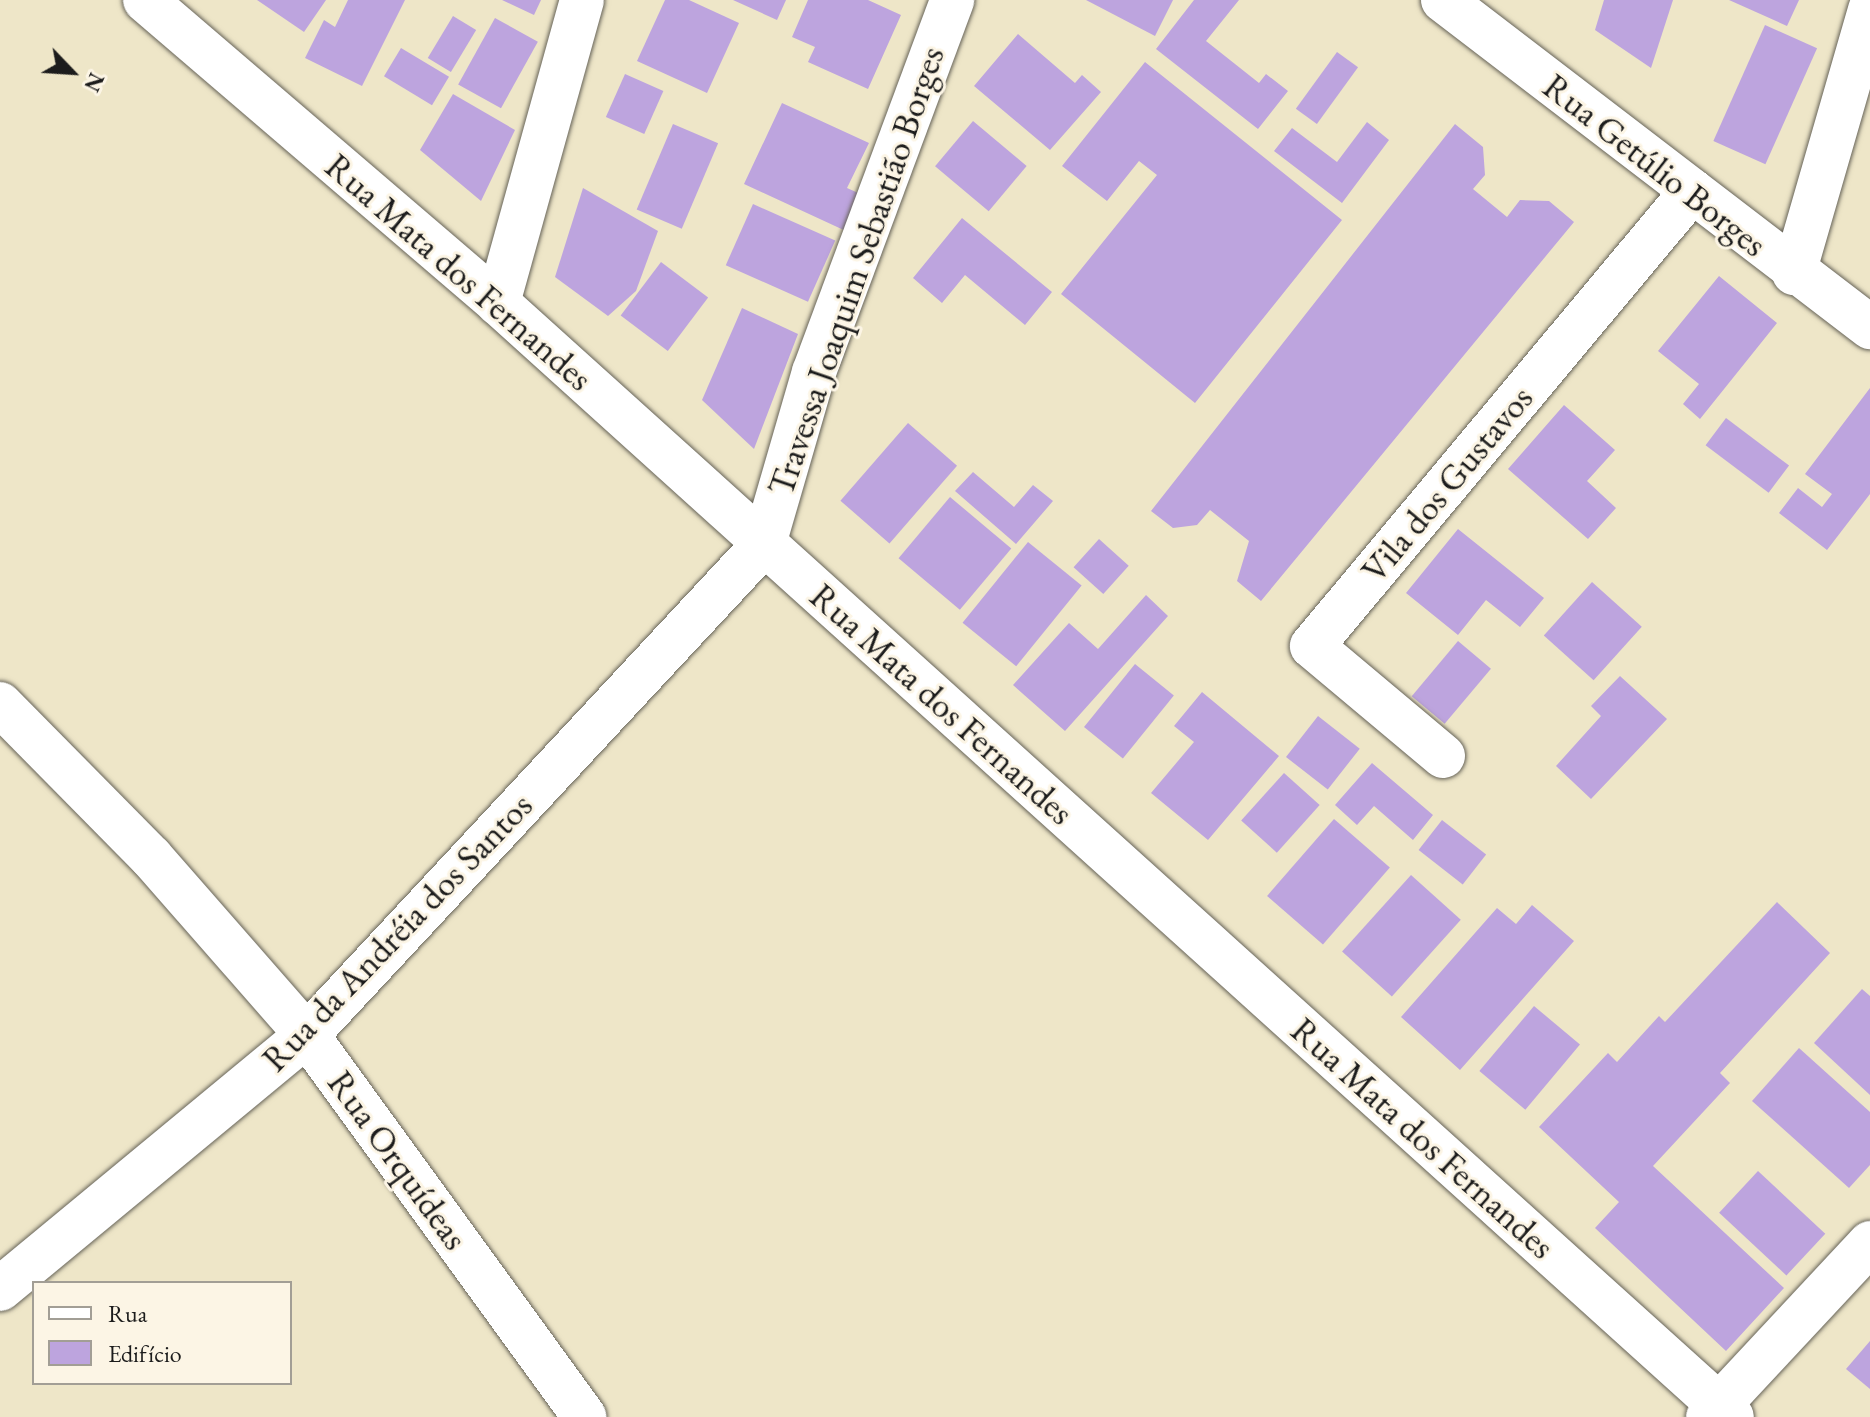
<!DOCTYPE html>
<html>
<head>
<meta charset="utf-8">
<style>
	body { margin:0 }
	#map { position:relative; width:1870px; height:1417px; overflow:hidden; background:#eee6c8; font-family:"EB Garamond",serif }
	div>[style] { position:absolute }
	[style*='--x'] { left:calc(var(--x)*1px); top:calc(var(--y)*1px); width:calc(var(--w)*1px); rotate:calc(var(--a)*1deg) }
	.building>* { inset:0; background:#bda4de; transform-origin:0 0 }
	.roads { filter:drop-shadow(0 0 2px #666358) drop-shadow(0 0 2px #666358) }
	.minor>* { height:44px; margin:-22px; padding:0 22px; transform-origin:22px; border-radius:22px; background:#fff }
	span { translate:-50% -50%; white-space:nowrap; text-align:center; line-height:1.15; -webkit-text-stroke:6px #fcf5e5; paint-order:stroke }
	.street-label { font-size:36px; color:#1c1c1c }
	.legend { position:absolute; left:32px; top:1281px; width:260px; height:104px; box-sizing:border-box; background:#fcf5e5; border:2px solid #a29e95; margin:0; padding:10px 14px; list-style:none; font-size:24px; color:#1c1c1c }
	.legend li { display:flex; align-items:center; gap:16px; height:40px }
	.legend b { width:40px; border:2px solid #a29e95 }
	.north { position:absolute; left:32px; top:32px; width:80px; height:80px; -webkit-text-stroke:6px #fcf5e5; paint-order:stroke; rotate:115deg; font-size:22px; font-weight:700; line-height:32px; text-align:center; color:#1c1c1c }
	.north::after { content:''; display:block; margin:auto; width:28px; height:36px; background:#1c1c1c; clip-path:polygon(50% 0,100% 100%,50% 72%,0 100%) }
</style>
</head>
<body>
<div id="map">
	<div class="building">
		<i style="clip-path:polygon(257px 0,326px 0,304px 32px)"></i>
		<i style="clip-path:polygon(348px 0,405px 0,362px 86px,305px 58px,324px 20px,335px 27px)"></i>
		<i style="clip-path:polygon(502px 0,541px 0,534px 15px)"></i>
		<i style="clip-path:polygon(665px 0,689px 0,739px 23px,707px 93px,637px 61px)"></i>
		<i style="clip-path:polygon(733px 0,786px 0,777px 20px)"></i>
		<i style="clip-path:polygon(808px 0,868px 0,901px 15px,868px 89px,808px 62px,815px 47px,792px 37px)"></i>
		<i style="clip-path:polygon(1086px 0,1173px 0,1155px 36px)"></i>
		<i style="clip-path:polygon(1194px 0,1239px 0,1206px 41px,1259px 83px,1266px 74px,1288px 91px,1258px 129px,1156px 49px)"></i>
		<i style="clip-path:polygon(1604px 0,1673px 0,1651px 68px,1595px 30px)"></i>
		<i style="clip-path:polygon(1729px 0,1799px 0,1787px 26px)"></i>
		<i style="left:453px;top:16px;width:27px;height:49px;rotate:31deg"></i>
		<i style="left:495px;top:18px;width:49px;height:76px;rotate:29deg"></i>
		<i style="left:1765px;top:25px;width:57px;height:127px;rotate:24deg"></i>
		<i style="clip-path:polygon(1018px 34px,1075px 83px,1082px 75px,1101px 92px,1050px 150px,974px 86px)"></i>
		<i style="left:401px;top:48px;width:56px;height:33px;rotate:31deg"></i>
		<i style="left:1337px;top:52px;width:26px;height:70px;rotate:36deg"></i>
		<i style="clip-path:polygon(1145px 62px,1342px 220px,1195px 403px,1061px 294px,1157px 175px,1139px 161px,1107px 201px,1062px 166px)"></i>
		<i style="left:625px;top:74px;width:42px;height:47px;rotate:24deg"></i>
		<i style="clip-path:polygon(453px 94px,515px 130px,481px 201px,420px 150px)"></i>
		<i style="clip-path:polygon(782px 103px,869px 143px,847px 188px,865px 196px,848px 232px,744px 184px)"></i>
		<i style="left:973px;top:121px;width:70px;height:59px;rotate:40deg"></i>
		<i style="clip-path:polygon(1367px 122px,1389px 140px,1342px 203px,1274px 151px,1292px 128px,1337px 162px)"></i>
		<i style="left:673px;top:124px;width:49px;height:93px;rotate:23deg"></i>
		<i style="clip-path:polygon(1455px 124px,1483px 147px,1485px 175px,1473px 189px,1507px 217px,1520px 200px,1549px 201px,1574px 222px,1261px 601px,1237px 581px,1249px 541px,1210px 510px,1197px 525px,1173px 528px,1151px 511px)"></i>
		<i style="clip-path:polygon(583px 188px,658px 231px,636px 291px,608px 316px,555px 277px)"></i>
		<i style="left:753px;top:204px;width:90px;height:67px;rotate:24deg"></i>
		<i style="clip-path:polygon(962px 218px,1052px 292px,1025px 325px,965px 275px,942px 303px,913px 278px)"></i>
		<i style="left:661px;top:262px;width:59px;height:67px;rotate:37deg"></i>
		<i style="clip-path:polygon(1719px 276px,1777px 323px,1700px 419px,1683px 404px,1699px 384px,1658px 351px)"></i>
		<i style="clip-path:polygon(742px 308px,798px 334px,754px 449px,702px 400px)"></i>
		<i style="clip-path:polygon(1870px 388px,1870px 494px,1827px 550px,1779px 513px,1798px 488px,1822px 507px,1832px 494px,1805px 474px)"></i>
		<i style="clip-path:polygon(1564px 405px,1615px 450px,1587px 481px,1616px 508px,1588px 539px,1508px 469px)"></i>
		<i style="left:1726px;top:418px;width:79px;height:34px;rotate:37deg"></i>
		<i style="left:908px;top:423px;width:65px;height:103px;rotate:41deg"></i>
		<i style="clip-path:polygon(973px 472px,1014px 507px,1033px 485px,1053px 501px,1016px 544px,955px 491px)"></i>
		<i style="left:950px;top:497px;width:80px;height:80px;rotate:40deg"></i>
		<i style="clip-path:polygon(1458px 529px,1544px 598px,1520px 627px,1486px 600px,1458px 635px,1406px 593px)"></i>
		<i style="left:1099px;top:539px;width:40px;height:38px;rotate:42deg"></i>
		<i style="left:1028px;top:542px;width:69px;height:104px;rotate:39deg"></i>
		<i style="left:1592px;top:582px;width:67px;height:72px;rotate:42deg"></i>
		<i style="clip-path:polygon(1146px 595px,1168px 616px,1065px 731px,1013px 685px,1069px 623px,1098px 649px)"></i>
		<i style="left:1458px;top:641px;width:43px;height:72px;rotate:40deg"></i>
		<i style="left:1135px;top:664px;width:50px;height:81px;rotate:39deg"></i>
		<i style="clip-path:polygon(1620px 676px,1667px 719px,1591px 799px,1556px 766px,1601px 716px,1591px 706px)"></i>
		<i style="clip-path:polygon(1202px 692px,1279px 756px,1208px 840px,1151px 793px,1194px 742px,1174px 726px)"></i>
		<i style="left:1318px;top:716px;width:53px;height:52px;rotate:38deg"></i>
		<i style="clip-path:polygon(1372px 763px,1433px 815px,1413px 840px,1374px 806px,1357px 825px,1335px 805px)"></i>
		<i style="left:1284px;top:773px;width:48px;height:64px;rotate:42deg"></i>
		<i style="left:1334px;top:819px;width:74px;height:102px;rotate:41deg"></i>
		<i style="left:1442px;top:820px;width:56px;height:38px;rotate:38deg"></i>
		<i style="left:1411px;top:875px;width:67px;height:103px;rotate:42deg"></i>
		<i style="clip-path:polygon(1777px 902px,1830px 953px,1720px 1073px,1730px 1083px,1653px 1166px,1784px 1288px,1726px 1351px,1595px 1228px,1619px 1202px,1539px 1127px,1608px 1053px,1617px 1062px,1659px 1016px,1665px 1022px)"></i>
		<i style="clip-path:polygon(1532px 905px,1574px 941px,1460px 1070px,1401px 1017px,1497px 908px,1516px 924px)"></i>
		<i style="clip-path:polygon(1862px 989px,1870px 996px,1870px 1095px,1814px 1043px)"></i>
		<i style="left:1534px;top:1006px;width:60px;height:85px;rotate:40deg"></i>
		<i style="clip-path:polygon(1799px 1048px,1870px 1112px,1870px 1165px,1849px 1188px,1752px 1101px)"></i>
		<i style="left:1758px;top:1171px;width:92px;height:57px;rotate:43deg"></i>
		<i style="clip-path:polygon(1870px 1341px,1870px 1389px,1846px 1369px)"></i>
	</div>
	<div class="roads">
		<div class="minor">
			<i style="--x:145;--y:0;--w:465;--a:40.6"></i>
			<i style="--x:498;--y:303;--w:1662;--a:42.07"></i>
			<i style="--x:1443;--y:0;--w:538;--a:37.45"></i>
			<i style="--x:1794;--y:273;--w:274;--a:-73.9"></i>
			<i style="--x:498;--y:303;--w:314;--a:-74.5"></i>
			<i style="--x:0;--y:704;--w:215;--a:45.4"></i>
			<i style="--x:151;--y:857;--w:237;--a:48.8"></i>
			<i style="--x:307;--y:1035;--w:472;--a:54"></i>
			<i style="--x:1443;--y:756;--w:171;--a:-140"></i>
			<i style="--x:1312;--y:646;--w:593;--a:-50.13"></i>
			<i style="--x:0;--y:1289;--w:398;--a:-39.6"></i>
			<i style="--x:307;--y:1035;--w:671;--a:-47.05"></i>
			<i style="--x:764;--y:544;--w:179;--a:-73.8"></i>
			<i style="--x:814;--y:372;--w:397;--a:-69.6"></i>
			<i style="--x:1708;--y:1417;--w:238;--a:-47"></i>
		</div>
	</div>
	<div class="street-label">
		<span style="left:1655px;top:165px;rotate:38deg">Rua Getúlio Borges</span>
		<span style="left:856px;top:271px;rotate:-71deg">Travessa Joaquim Sebastião Borges</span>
		<span style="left:459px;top:272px;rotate:41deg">Rua Mata dos Fernandes</span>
		<span style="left:1447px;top:484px;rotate:-50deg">Vila dos Gustavos</span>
		<span style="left:942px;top:704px;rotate:42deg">Rua Mata dos Fernandes</span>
		<span style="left:397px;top:932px;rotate:-46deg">Rua da Andréia dos Santos</span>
		<span style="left:1423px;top:1138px;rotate:42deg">Rua Mata dos Fernandes</span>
		<span style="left:398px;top:1160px;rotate:54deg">Rua Orquídeas</span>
	</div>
	<ul class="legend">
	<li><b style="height:10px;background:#fff"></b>Rua</li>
	<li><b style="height:22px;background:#bda4de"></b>Edifício</li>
	</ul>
	<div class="north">N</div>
</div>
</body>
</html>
